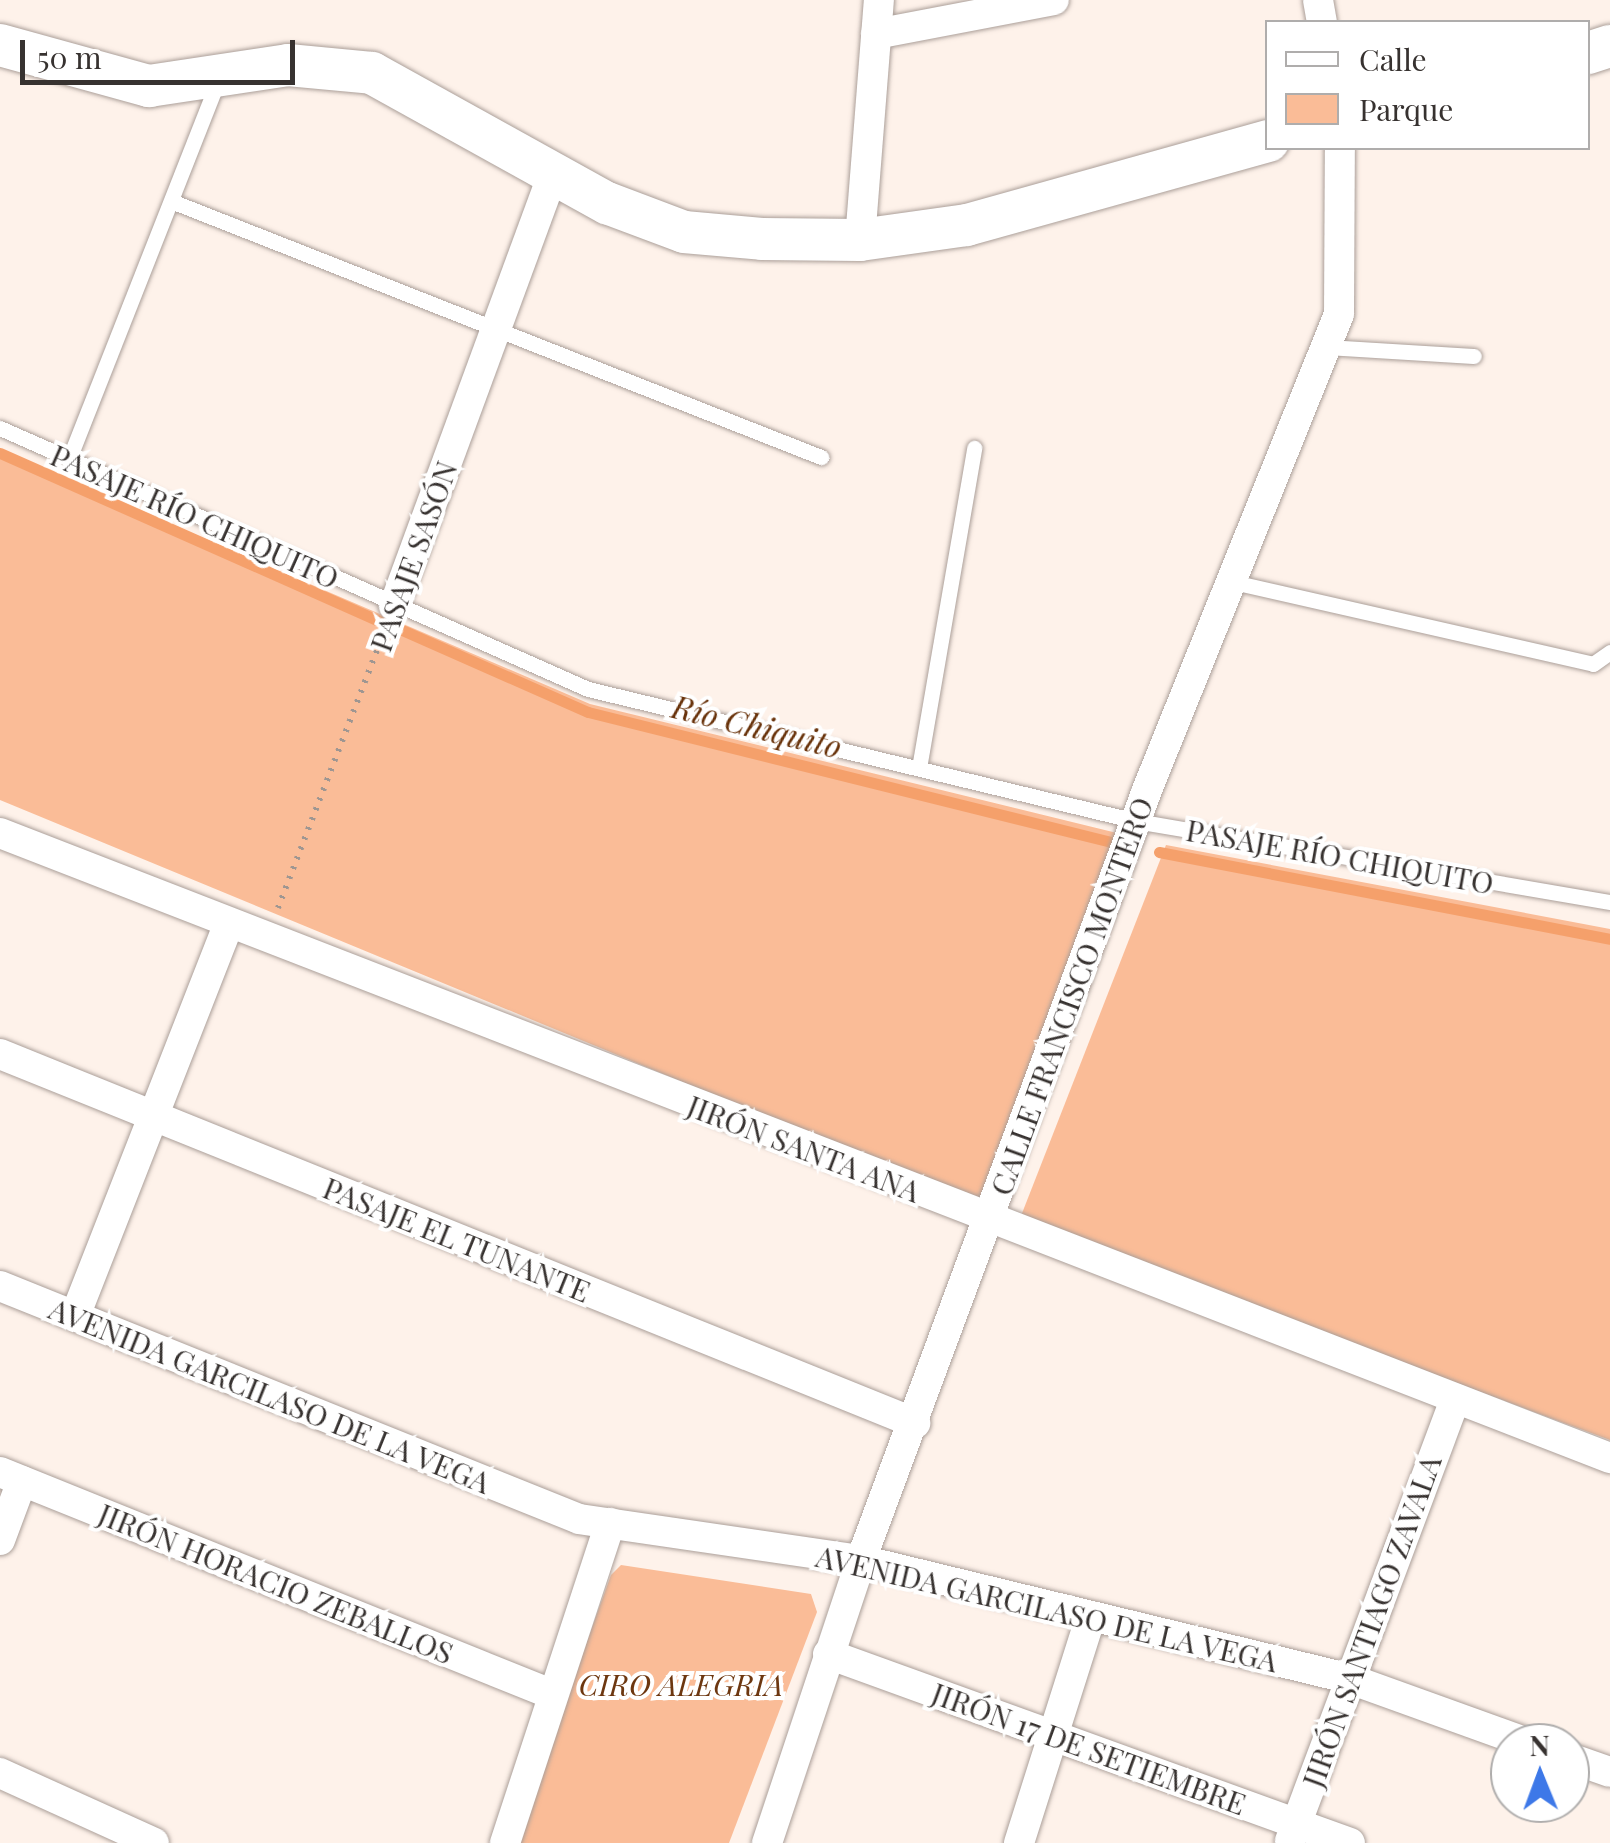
<!DOCTYPE html>
<html>
<head>
<meta charset="utf-8">
<style>
	body { margin:0 }
	#map { position:relative; width:1610px; height:1843px; overflow:hidden; background:#fef2ea; font-family:"Playfair Display",serif }
	div>[style] { position:absolute }
	[style*='--x'] { left:calc(var(--x)*1px); top:calc(var(--y)*1px); width:calc(var(--w)*1px); rotate:calc(var(--a)*1deg) }
	.green>* { inset:0; background:#fabc97 }
	.stream>* { height:11px; margin:-5.5px; padding:0 5.5px; transform-origin:5.5px; border-radius:5.5px; background:#f5a06b }
	.path>* { height:6px; margin-top:-3px; transform-origin:0; background:repeating-linear-gradient(90deg,#9f9691 0 2.5px,transparent 0 10.5px) }
	.roads { filter:drop-shadow(0 0 2px #ab9f99) drop-shadow(0 0 2px #ab9f99) }
	.lane>* { height:15px; margin:-7.5px; padding:0 7.5px; transform-origin:7.5px; border-radius:7.5px; background:#fff }
	.street>* { height:30px; margin:-15px; padding:0 15px; transform-origin:15px; border-radius:15px; background:#fff }
	.secondary>* { height:42px; margin:-21px; padding:0 21px; transform-origin:21px; border-radius:21px; background:#fff }
	span { translate:-50% -50%; white-space:nowrap; text-align:center; line-height:1.15; -webkit-text-stroke:8px #fff; paint-order:stroke }
	.street-label { font-size:30px; color:#373230 }
	.park-label { font-size:30px; color:#6d3710; font-style:italic }
	.water-label { font-size:32px; color:#68320a; font-style:italic }
	.legend { position:absolute; left:1265px; top:20px; width:325px; height:130px; box-sizing:border-box; background:#fff; border:2px solid #afadac; margin:0; padding:12px 18px; list-style:none; font-size:30px; color:#373230 }
	.legend li { display:flex; align-items:center; gap:20px; height:50px }
	.legend b { width:50px; border:2px solid #afadac }
	.north { position:absolute; left:1490px; top:1723px; width:100px; height:100px; box-sizing:border-box; background:#fff; border:2px solid #afadac; border-radius:50%; rotate:359deg; font-size:28px; font-weight:700; line-height:40px; text-align:center; color:#373230 }
	.north::after { content:''; display:block; margin:auto; width:35px; height:45px; background:#3d78e8; clip-path:polygon(50% 0,100% 100%,50% 72%,0 100%) }
	.scale { position:absolute; left:20px; top:40px; width:275px; height:45px; box-sizing:border-box; border:5px solid #373230; border-top:0; padding-left:12px; font-size:30px; line-height:35px; white-space:nowrap; color:#373230; -webkit-text-stroke:8px #fff; paint-order:stroke }
</style>
</head>
<body>
<div id="map">
	<div class="green">
		<i style="clip-path:polygon(0 451px,590px 704px,1121px 834px,978px 1204px,0 800px)"></i>
		<i style="clip-path:polygon(1166px 845px,1610px 929px,1610px 1440px,1019px 1221px)"></i>
		<i style="clip-path:polygon(621px 1565px,811px 1594px,817px 1612px,729px 1843px,514px 1843px,611px 1575px)"></i>
	</div>
	<div class="stream">
		<i style="--x:0;--y:453;--w:418;--a:23.9"></i>
		<i style="--x:402;--y:630;--w:203;--a:23.8"></i>
		<i style="--x:588;--y:712;--w:539;--a:13.96"></i>
		<i style="--x:1159;--y:852;--w:459;--a:10.9"></i>
	</div>
	<div class="path">
		<i style="--x:278;--y:908;--w:292;--a:-69"></i>
	</div>
	<div class="roads">
		<div class="lane">
			<i style="--x:171;--y:201;--w:699;--a:21.5"></i>
			<i style="--x:1326;--y:347;--w:148;--a:3.5"></i>
			<i style="--x:0;--y:428;--w:643;--a:23.94"></i>
			<i style="--x:588;--y:689;--w:564;--a:13.54"></i>
			<i style="--x:1136;--y:821;--w:481;--a:9.7"></i>
			<i style="--x:69;--y:459;--w:407;--a:-68.5"></i>
			<i style="--x:1233;--y:582;--w:369;--a:12.8"></i>
			<i style="--x:1593;--y:664;--w:21;--a:-35"></i>
			<i style="--x:919;--y:768;--w:325;--a:-80.2"></i>
		</div>
		<div class="street">
			<i style="--x:1318;--y:0;--w:22;--a:80"></i>
			<i style="--x:876;--y:34;--w:181;--a:-10.8"></i>
			<i style="--x:860;--y:240;--w:241;--a:-85.5"></i>
			<i style="--x:394;--y:606;--w:461;--a:-69.8"></i>
			<i style="--x:0;--y:833;--w:1727;--a:21.22"></i>
			<i style="--x:0;--y:1054;--w:987;--a:21.96"></i>
			<i style="--x:0;--y:1286;--w:624;--a:21.92"></i>
			<i style="--x:579;--y:1519;--w:285;--a:8.3"></i>
			<i style="--x:861;--y:1560;--w:500;--a:13.65"></i>
			<i style="--x:1347;--y:1678;--w:192;--a:19.8"></i>
			<i style="--x:75;--y:1316;--w:422;--a:-68.6"></i>
			<i style="--x:0;--y:1472;--w:594;--a:21.94"></i>
			<i style="--x:0;--y:1540;--w:63;--a:-69.6"></i>
			<i style="--x:828;--y:1654;--w:555;--a:19.9"></i>
			<i style="--x:1570;--y:1758;--w:42;--a:19.3"></i>
			<i style="--x:0;--y:1773;--w:169;--a:24.4"></i>
			<i style="--x:1290;--y:1841;--w:472;--a:-69.5"></i>
			<i style="--x:505;--y:1843;--w:337;--a:-71.8"></i>
			<i style="--x:767;--y:1843;--w:298;--a:-71.6"></i>
			<i style="--x:861;--y:1560;--w:821;--a:-69.62"></i>
			<i style="--x:1147;--y:790;--w:513;--a:-68.03"></i>
			<i style="--x:1339;--y:314;--w:166;--a:-89.7"></i>
			<i style="--x:1019;--y:1843;--w:238;--a:-72.4"></i>
		</div>
		<div class="secondary">
			<i style="--x:0;--y:45;--w:155;--a:15.4"></i>
			<i style="--x:149;--y:86;--w:141;--a:-8.6"></i>
			<i style="--x:288;--y:65;--w:84;--a:5.4"></i>
			<i style="--x:372;--y:73;--w:269;--a:29"></i>
			<i style="--x:607;--y:203;--w:82;--a:20.6"></i>
			<i style="--x:684;--y:232;--w:78;--a:5.1"></i>
			<i style="--x:762;--y:239;--w:98;--a:0.6"></i>
			<i style="--x:860;--y:240;--w:108;--a:-8"></i>
			<i style="--x:967;--y:225;--w:313;--a:-15.6"></i>
			<i style="--x:1588;--y:53;--w:23;--a:-18"></i>
		</div>
	</div>
	<div class="street-label">
		<span style="left:195px;top:516px;rotate:24deg">PASAJE RÍO CHIQUITO</span>
		<span style="left:413px;top:556px;rotate:-70deg">PASAJE SASÓN</span>
		<span style="left:1340px;top:856px;rotate:10deg">PASAJE RÍO CHIQUITO</span>
		<span style="left:1071px;top:996px;rotate:-70deg">CALLE FRANCISCO MONTERO</span>
		<span style="left:804px;top:1148px;rotate:21deg">JIRÓN SANTA ANA</span>
		<span style="left:457px;top:1239px;rotate:22deg">PASAJE EL TUNANTE</span>
		<span style="left:270px;top:1395px;rotate:22deg">AVENIDA GARCILASO DE LA VEGA</span>
		<span style="left:276px;top:1583px;rotate:22deg">JIRÓN HORACIO ZEBALLOS</span>
		<span style="left:1047px;top:1608px;rotate:13deg">AVENIDA GARCILASO DE LA VEGA</span>
		<span style="left:1371px;top:1621px;rotate:-70deg">JIRÓN SANTIAGO ZAVALA</span>
		<span style="left:1089px;top:1748px;rotate:20deg">JIRÓN 17 DE SETIEMBRE</span>
	</div>
	<div class="park-label">
		<span style="left:681px;top:1684px">CIRO ALEGRIA</span>
	</div>
	<div class="water-label">
		<span style="left:757px;top:726px;rotate:14deg">Río Chiquito</span>
	</div>
	<ul class="legend">
	<li><b style="height:12px;background:#fff"></b>Calle</li>
	<li><b style="height:28px;background:#fabc97"></b>Parque</li>
	</ul>
	<div class="north">N</div>
	<div class="scale">50 m</div>
</div>
</body>
</html>
